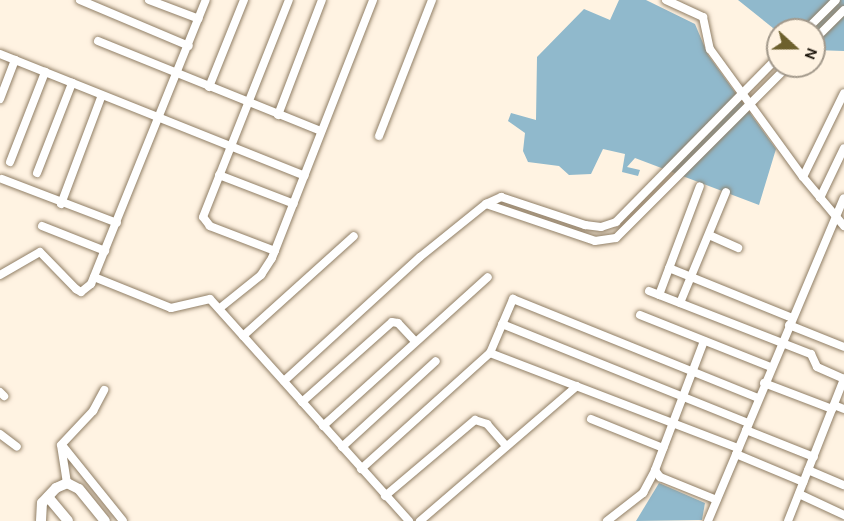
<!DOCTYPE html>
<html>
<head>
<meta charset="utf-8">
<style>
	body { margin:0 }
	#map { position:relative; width:844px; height:521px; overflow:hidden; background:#fff3e2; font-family:Karla,sans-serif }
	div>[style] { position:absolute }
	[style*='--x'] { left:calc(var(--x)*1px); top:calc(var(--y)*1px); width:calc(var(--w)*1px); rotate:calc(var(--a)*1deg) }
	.water>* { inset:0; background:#90b9cc }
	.roads { filter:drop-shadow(0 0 2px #907e65) drop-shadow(0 0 2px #907e65) }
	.minor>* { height:8px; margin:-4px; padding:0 4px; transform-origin:4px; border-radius:4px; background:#fff }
	.tertiary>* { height:10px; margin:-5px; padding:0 5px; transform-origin:5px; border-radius:5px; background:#fff }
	span { translate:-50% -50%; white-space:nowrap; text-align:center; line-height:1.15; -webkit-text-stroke:4.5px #fff3e2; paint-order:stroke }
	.north { position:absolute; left:766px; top:18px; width:60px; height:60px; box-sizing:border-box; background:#fff3e2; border:2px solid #a3998b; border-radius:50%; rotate:111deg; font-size:16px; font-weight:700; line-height:24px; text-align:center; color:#1a1309 }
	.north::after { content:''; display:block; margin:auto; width:21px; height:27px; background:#6d602d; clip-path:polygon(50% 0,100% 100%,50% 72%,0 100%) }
</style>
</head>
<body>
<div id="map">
	<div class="water">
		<i style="clip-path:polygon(619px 0,646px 0,695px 24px,708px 55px,776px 149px,759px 205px,635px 158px,627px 167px,640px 170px,638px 176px,622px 172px,625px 154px,603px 149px,591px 174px,569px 175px,559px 166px,528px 162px,523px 151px,525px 133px,508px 121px,511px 113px,536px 120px,537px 57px,584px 9px,610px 20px)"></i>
		<i style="clip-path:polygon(738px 0,844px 0,844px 51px,814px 50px,814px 30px,778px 32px)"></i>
		<i style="clip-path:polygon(659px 483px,705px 503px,702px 520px,636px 521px)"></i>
	</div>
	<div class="roads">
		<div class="minor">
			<i style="--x:80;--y:0;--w:118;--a:22.9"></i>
			<i style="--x:149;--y:0;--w:53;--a:20.8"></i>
			<i style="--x:666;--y:0;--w:41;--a:24.7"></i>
			<i style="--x:703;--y:17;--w:33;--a:78"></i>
			<i style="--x:710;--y:49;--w:158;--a:54"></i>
			<i style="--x:803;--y:177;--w:64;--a:50.1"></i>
			<i style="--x:806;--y:30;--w:42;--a:-45"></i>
			<i style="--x:814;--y:40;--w:42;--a:-45"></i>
			<i style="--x:98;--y:41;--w:240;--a:22"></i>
			<i style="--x:0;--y:54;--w:328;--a:21.8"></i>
			<i style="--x:209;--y:87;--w:94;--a:-68.1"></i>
			<i style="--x:0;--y:99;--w:42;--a:-69"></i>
			<i style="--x:278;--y:115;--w:123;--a:-69.1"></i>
			<i style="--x:379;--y:136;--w:146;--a:-68.7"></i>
			<i style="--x:10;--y:162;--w:97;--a:-68.7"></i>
			<i style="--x:37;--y:173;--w:97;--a:-68.7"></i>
			<i style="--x:219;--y:175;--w:80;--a:21.1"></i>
			<i style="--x:803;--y:177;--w:93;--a:-64"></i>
			<i style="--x:2;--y:179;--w:123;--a:20.9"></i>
			<i style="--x:820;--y:198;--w:55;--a:-64.4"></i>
			<i style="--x:61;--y:204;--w:116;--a:-69.4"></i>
			<i style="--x:486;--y:204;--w:115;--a:18.7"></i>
			<i style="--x:595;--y:241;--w:21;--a:-8"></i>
			<i style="--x:616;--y:238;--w:243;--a:-45"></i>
			<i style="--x:42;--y:226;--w:68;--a:21.6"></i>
			<i style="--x:709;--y:235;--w:32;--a:24"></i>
			<i style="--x:275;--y:251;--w:70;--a:-159"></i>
			<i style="--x:210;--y:226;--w:11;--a:-128"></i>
			<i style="--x:203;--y:217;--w:233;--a:-68.4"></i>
			<i style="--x:669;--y:268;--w:133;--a:22.1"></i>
			<i style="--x:0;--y:275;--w:46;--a:-29.9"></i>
			<i style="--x:40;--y:252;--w:52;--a:45.8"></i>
			<i style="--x:76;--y:289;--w:6;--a:31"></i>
			<i style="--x:81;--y:292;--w:13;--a:-39"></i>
			<i style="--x:91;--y:284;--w:306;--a:-68"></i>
			<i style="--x:94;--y:277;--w:83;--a:21.9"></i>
			<i style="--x:171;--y:308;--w:40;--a:-13"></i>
			<i style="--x:210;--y:299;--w:298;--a:48.1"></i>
			<i style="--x:649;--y:291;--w:174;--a:21.3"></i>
			<i style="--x:811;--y:354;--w:14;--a:65"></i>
			<i style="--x:817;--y:367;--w:30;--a:24"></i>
			<i style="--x:659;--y:295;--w:116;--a:-69.4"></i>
			<i style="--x:680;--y:303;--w:120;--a:-67.5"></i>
			<i style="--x:220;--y:308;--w:53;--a:-38.8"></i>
			<i style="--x:261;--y:275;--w:20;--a:-57"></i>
			<i style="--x:272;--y:258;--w:277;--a:-68.6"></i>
			<i style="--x:640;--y:315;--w:141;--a:21.7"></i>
			<i style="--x:502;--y:324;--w:265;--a:21.9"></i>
			<i style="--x:789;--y:325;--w:59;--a:21.8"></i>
			<i style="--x:243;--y:336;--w:149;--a:-42"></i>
			<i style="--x:704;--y:341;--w:138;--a:110.8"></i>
			<i style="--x:655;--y:470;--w:9;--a:54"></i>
			<i style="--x:660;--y:477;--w:61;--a:22"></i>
			<i style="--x:490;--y:353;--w:266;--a:21"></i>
			<i style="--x:284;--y:381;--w:184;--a:-42.4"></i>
			<i style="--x:420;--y:257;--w:85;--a:-38.8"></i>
			<i style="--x:486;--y:204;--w:17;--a:-25"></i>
			<i style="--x:501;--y:197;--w:89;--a:18.4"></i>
			<i style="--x:585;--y:225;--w:16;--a:7"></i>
			<i style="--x:601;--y:227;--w:16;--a:-18"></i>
			<i style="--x:616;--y:222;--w:231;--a:-45.5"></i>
			<i style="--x:764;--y:383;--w:73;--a:20.9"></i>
			<i style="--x:0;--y:392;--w:6;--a:45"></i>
			<i style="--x:302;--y:402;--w:120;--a:-41.6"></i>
			<i style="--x:392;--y:322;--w:6;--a:9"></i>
			<i style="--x:398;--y:323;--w:25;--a:47"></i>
			<i style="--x:834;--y:405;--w:11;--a:22"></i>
			<i style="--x:591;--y:419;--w:78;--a:21.9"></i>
			<i style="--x:323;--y:426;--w:222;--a:-42.1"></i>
			<i style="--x:746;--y:430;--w:73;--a:21.7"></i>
			<i style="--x:0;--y:434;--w:21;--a:37"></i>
			<i style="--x:62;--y:445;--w:97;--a:51.2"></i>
			<i style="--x:342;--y:447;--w:127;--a:-42.5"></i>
			<i style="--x:736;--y:454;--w:73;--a:22.7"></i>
			<i style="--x:361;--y:469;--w:173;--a:-42"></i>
			<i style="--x:490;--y:353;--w:59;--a:-66.9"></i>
			<i style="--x:513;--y:299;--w:264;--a:22"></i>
			<i style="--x:808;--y:470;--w:39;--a:23"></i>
			<i style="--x:67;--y:483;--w:38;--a:-99"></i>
			<i style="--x:61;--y:445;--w:47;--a:-46.7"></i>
			<i style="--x:93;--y:411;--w:24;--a:-62"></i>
			<i style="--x:799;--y:494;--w:50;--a:25"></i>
			<i style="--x:385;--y:496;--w:118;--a:-40.2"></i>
			<i style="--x:475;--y:420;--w:13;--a:18"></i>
			<i style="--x:487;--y:424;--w:29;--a:49"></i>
			<i style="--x:420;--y:521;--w:207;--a:-40.7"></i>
			<i style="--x:607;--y:521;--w:46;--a:-37.9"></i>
			<i style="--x:643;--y:493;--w:26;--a:-62"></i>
			<i style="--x:708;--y:521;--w:350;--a:-67.2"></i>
			<i style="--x:788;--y:521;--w:153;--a:-68.5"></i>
		</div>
		<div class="tertiary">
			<i style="--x:48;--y:497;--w:31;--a:50"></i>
			<i style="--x:41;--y:521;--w:18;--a:-87"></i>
			<i style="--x:42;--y:503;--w:21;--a:-47"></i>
			<i style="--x:56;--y:488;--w:12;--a:-24"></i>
			<i style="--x:67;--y:483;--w:13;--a:27"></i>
			<i style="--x:79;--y:489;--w:41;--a:50.9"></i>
		</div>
	</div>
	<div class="north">N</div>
</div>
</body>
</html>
